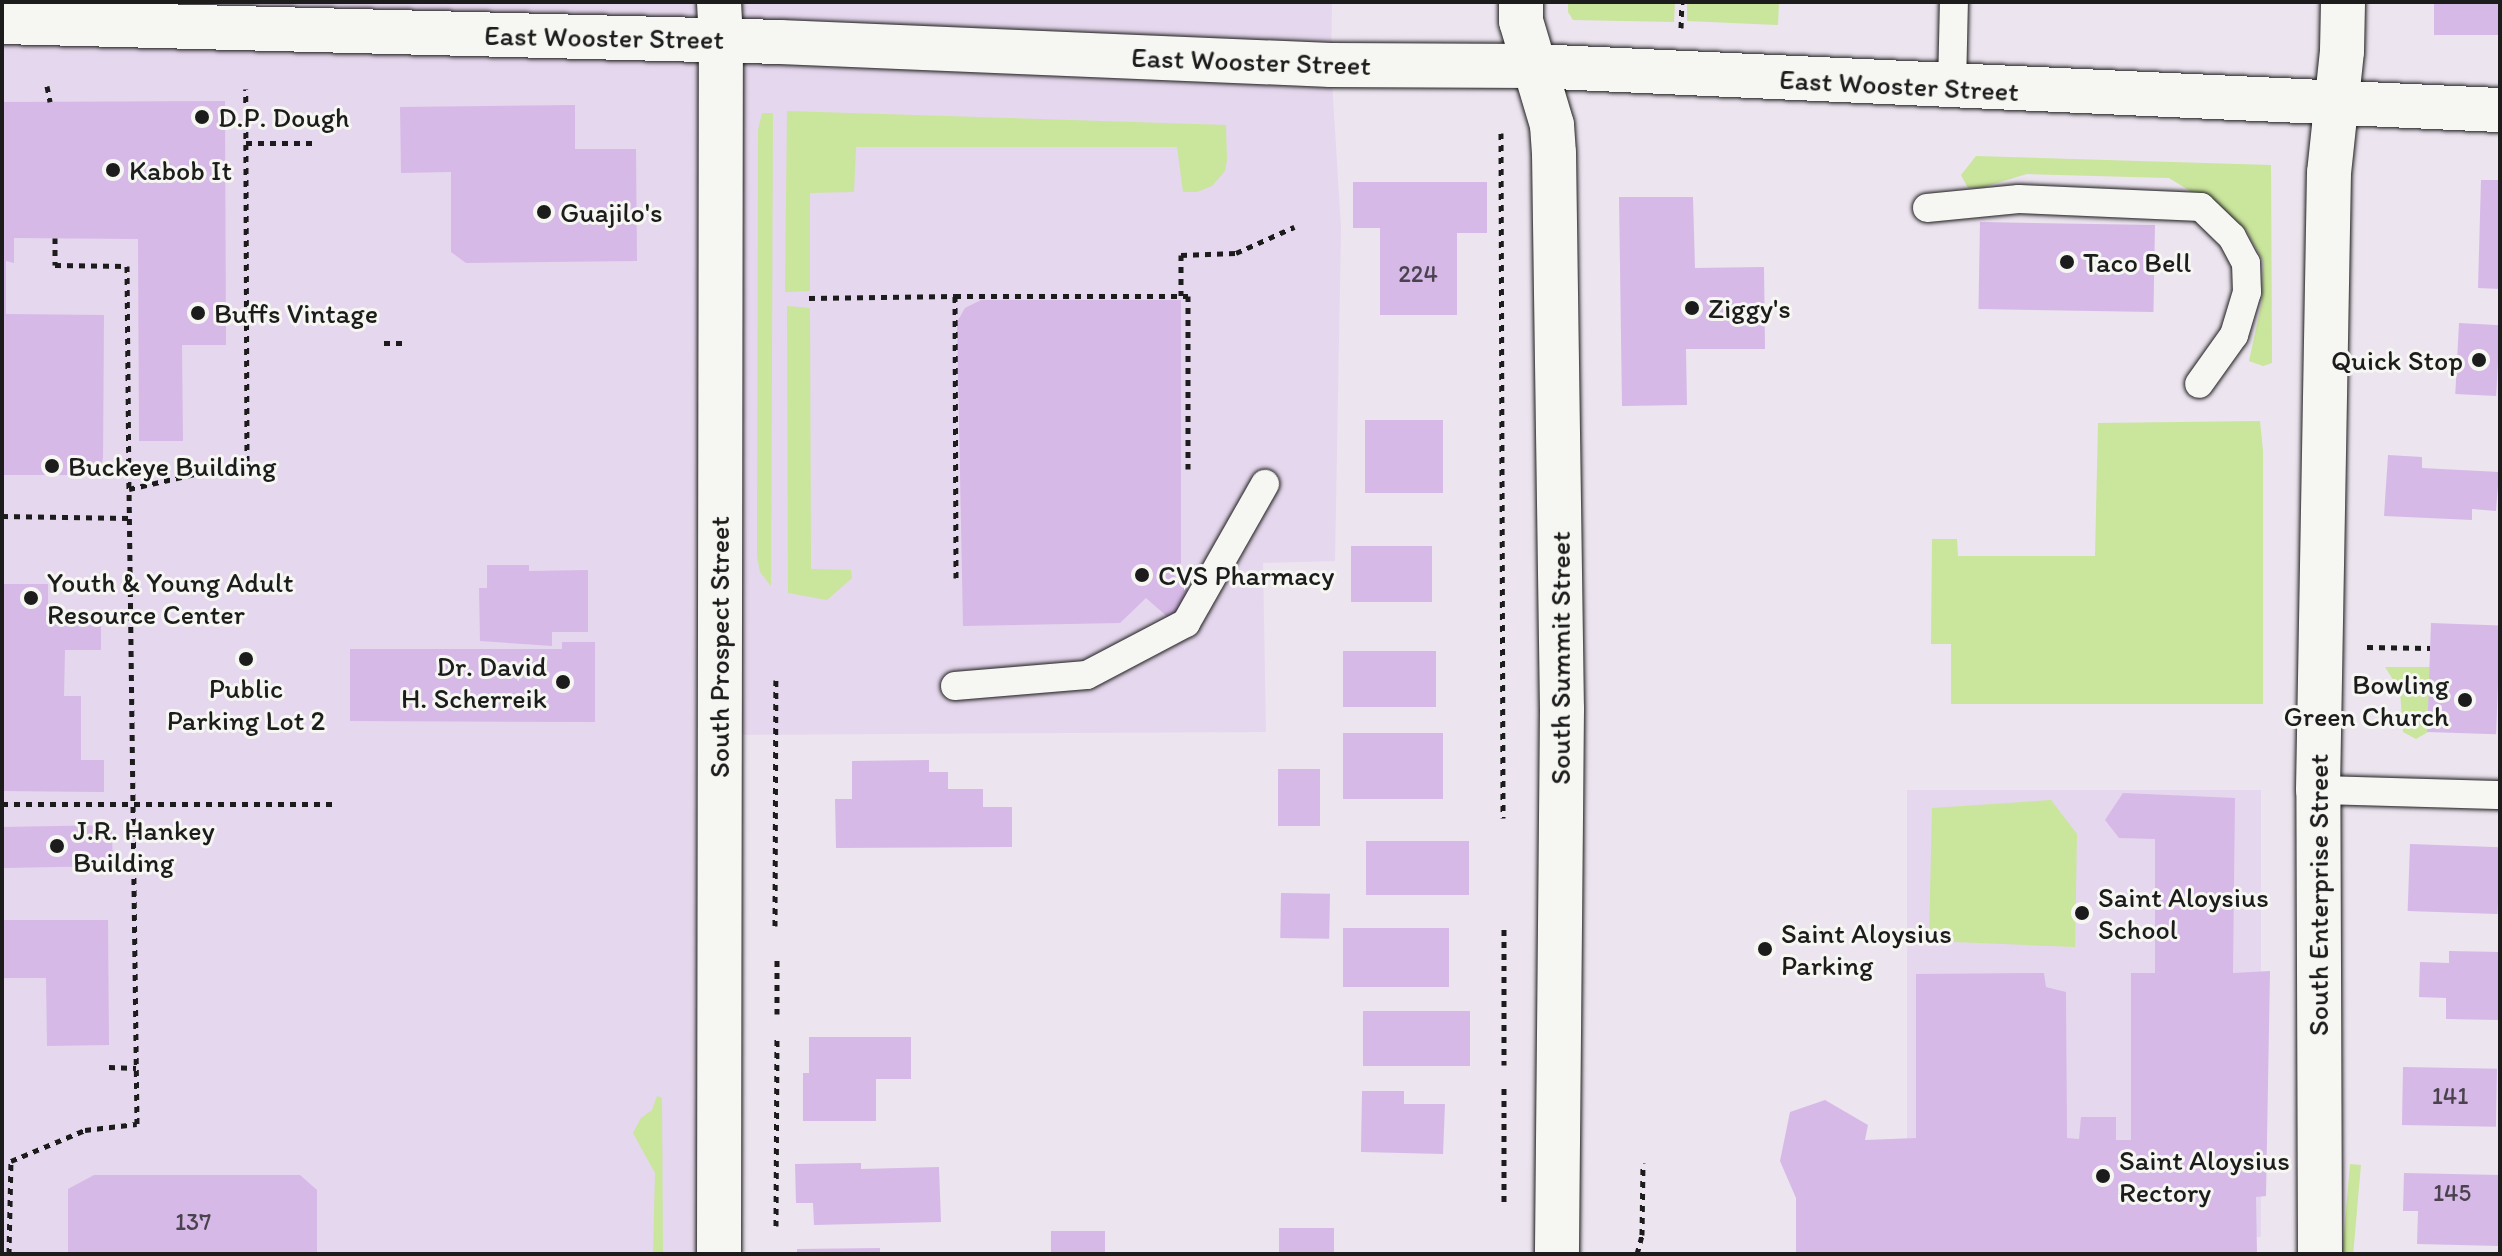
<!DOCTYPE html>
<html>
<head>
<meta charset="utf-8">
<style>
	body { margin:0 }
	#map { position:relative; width:2502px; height:1256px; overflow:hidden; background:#ece4ef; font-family:Itim,sans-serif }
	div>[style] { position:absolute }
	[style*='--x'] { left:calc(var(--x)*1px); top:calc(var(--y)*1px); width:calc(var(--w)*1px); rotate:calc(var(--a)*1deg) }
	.built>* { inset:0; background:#e5d7ed; transform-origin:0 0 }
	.green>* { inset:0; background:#cae59c; transform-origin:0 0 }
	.building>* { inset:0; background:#d6b9e7; transform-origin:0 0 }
	.path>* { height:5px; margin-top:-2.5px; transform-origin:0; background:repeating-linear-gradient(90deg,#1c1c1c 0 6px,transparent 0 12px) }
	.roads { filter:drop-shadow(0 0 2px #1c1c1c) drop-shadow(0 0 2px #1c1c1c) }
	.service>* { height:28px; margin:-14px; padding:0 14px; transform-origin:14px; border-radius:14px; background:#f6f6f2 }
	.minor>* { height:44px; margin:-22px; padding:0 22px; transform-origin:22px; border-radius:22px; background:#f6f6f2 }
	.tertiary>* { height:44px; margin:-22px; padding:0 22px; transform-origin:22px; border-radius:22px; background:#f6f6f2 }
	.secondary>* { height:44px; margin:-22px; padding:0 22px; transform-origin:22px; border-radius:22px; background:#f6f6f2 }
	.dots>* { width:22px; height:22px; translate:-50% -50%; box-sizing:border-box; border:4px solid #f6f6f2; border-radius:50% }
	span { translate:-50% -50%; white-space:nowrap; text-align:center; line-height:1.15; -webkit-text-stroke:6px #f6f6f2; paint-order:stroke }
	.number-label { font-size:24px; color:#4a434f }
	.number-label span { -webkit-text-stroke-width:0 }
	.street-label { font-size:28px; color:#1c1c1c }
	.poi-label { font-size:28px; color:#1c1c1c }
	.left { translate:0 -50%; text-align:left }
	.right { translate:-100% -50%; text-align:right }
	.frame { position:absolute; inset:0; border:4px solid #1c1c1c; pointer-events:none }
</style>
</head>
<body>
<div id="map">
	<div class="built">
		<i style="clip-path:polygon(2px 2px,1332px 2px,1331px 65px,1341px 228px,1335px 561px,1263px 563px,1266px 732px,719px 735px,719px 1254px,2px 1254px)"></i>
		<i style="left:1907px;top:790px;width:354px;height:447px"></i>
	</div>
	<div class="green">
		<i style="clip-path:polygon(1568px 2px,1675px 2px,1674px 22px,1573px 20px,1568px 12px)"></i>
		<i style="clip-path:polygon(1687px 2px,1779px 2px,1778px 25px,1687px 21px)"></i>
		<i style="clip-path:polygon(787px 111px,1226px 125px,1227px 160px,1225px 171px,1212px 186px,1197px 192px,1183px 192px,1177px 147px,856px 147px,854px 192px,810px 193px,810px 291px,785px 292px)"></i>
		<i style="clip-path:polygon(762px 113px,773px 113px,771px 586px,760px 572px,757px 557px,758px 130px)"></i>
		<i style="clip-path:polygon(1976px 156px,2271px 165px,2272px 363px,2263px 366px,2249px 361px,2262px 301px,2263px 261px,2246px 230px,2229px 215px,2169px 178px,2027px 174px,1980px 188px,1968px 188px,1961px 175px)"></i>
		<i style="clip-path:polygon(787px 306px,810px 308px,811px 569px,851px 570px,852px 578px,827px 600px,788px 593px)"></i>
		<i style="clip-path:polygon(2260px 421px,2263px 451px,2263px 704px,1951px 704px,1951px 644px,1931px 644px,1932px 539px,1957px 539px,1958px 556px,2095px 556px,2098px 423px)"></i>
		<i style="clip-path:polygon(2385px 667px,2430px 667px,2428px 732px,2416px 739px,2403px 732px,2400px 691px)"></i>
		<i style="clip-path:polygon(2051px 800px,2077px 834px,2075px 947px,1929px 941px,1932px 808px)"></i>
		<i style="clip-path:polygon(657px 1096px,662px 1098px,663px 1254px,653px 1254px,655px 1173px,633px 1133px,641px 1118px,652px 1110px)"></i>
		<i style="left:2350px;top:1164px;width:11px;height:90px;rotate:5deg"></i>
	</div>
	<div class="building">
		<i style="left:2434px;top:2px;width:66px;height:33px"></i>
		<i style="clip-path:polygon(225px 101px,226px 345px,182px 345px,183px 441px,139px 441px,138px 239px,14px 238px,14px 263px,6px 261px,6px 314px,104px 315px,103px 457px,100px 475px,2px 475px,2px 102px)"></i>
		<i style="clip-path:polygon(575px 105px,575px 149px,636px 149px,637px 261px,466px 263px,451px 252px,451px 172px,401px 173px,400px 107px)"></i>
		<i style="clip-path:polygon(2481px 180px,2500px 180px,2500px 289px,2478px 288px)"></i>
		<i style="clip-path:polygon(1353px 182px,1487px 182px,1487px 233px,1457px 233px,1457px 315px,1380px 315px,1380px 228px,1353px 228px)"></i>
		<i style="clip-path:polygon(1619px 197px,1693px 197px,1695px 268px,1764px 267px,1765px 349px,1686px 349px,1687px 405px,1622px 406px)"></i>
		<i style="left:1980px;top:222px;width:175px;height:87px;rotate:1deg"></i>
		<i style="clip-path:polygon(981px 300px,1181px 300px,1181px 563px,1172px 573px,1194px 596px,1171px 620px,1146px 598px,1120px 623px,963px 626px,957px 322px,965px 308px)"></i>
		<i style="left:2459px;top:323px;width:41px;height:71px;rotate:3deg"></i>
		<i style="left:1365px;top:420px;width:78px;height:73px"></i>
		<i style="clip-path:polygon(2388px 455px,2422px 457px,2422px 468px,2499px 472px,2496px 511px,2472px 509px,2472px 520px,2384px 516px)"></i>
		<i style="left:1351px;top:546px;width:81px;height:56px"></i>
		<i style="clip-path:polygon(487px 565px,529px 565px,529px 571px,588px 570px,588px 632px,552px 632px,552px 646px,480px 641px,479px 588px,487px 588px)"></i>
		<i style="clip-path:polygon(2px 584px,48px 584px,48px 623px,101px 623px,101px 650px,65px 650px,64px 696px,81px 696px,81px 760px,104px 760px,104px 792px,2px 791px)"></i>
		<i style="left:2431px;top:623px;width:69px;height:109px;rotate:2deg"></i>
		<i style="clip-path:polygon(562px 642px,595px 642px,595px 722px,350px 721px,350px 649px,562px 649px)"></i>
		<i style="left:1343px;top:651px;width:93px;height:56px"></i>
		<i style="left:1343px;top:733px;width:100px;height:66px"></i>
		<i style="clip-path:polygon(929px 760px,929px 772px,948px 772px,948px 789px,983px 789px,983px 807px,1012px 807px,1012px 847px,836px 848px,835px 799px,852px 799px,852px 761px)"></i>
		<i style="left:1278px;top:769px;width:42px;height:57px"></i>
		<i style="clip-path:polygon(2123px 793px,2235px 798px,2233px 973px,2270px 971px,2266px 1196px,2256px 1197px,2257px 1254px,1796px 1254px,1796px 1198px,1780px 1161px,1790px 1112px,1825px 1100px,1868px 1125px,1865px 1140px,1916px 1138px,1916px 974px,2044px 973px,2046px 987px,2066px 992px,2067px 1138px,2079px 1139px,2081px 1117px,2116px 1117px,2116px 1140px,2131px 1140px,2131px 973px,2155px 973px,2155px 839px,2119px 838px,2105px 820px)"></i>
		<i style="left:112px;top:825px;width:41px;height:110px;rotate:89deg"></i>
		<i style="left:1366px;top:841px;width:103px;height:54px"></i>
		<i style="left:2410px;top:844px;width:90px;height:67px;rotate:2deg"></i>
		<i style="left:1281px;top:893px;width:49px;height:45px;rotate:1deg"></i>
		<i style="clip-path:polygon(2px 920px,108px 920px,109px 1045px,47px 1046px,46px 978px,2px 978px)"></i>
		<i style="left:1343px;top:928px;width:106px;height:59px"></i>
		<i style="clip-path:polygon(2449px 951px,2500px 952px,2500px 1020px,2446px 1019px,2446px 998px,2419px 997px,2420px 962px,2449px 963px)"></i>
		<i style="left:1363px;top:1011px;width:107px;height:55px"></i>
		<i style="clip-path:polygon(809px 1037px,911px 1037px,911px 1079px,876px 1079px,876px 1121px,803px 1121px,803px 1073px,809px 1073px)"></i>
		<i style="left:2403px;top:1067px;width:94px;height:58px;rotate:1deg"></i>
		<i style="clip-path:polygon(1362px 1091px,1404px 1091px,1404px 1104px,1445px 1104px,1443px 1154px,1361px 1152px)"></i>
		<i style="clip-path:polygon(861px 1163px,861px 1169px,939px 1167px,941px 1222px,814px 1225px,813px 1203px,796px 1203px,795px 1164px)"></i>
		<i style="clip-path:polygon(2404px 1173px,2500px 1175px,2500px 1246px,2417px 1244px,2418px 1211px,2403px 1211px)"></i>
		<i style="clip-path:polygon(94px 1175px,300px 1175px,317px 1190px,317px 1254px,68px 1254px,68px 1189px)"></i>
		<i style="left:1279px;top:1228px;width:55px;height:26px"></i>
		<i style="left:1051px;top:1231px;width:54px;height:23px"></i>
		<i style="clip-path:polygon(880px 1248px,880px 1254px,797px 1254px,797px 1249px)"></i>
	</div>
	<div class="path">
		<i style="--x:1681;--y:28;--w:26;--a:-88"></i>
		<i style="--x:47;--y:86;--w:16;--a:79"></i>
		<i style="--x:1501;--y:133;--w:685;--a:89.83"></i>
		<i style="--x:246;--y:143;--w:72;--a:0"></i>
		<i style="--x:55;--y:238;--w:27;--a:90"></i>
		<i style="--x:55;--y:265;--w:72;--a:0.8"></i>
		<i style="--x:127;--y:266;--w:223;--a:89.5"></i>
		<i style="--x:1181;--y:296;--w:41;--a:-90"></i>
		<i style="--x:1181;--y:255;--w:55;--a:-2.1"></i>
		<i style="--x:1236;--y:253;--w:64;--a:-24.1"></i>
		<i style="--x:809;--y:298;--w:146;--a:-0.8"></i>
		<i style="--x:384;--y:343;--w:21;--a:0"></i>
		<i style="--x:2;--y:516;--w:127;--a:0.9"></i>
		<i style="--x:956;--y:578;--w:282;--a:-90.2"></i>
		<i style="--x:955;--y:296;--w:233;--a:0"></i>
		<i style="--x:1188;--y:296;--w:173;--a:90"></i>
		<i style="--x:2367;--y:647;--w:63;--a:0.9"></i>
		<i style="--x:2;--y:804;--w:332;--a:0"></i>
		<i style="--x:775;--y:926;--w:246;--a:-89.8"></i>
		<i style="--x:1504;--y:929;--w:136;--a:90"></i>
		<i style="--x:777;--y:960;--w:54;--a:90"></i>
		<i style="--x:109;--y:1067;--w:27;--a:2"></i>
		<i style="--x:1504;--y:1088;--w:115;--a:90"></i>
		<i style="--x:776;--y:1226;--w:187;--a:-89.7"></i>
		<i style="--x:9;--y:1254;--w:93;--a:-88.8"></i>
		<i style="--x:11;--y:1161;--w:80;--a:-22.7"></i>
		<i style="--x:85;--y:1130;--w:52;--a:-6.6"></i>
		<i style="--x:137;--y:1124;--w:635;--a:-90.72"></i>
		<i style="--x:129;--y:489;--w:121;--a:-12.9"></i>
		<i style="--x:247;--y:462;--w:373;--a:-90.2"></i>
		<i style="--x:1637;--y:1254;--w:20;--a:-75"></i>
		<i style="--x:1642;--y:1235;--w:72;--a:-89.2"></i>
	</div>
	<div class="roads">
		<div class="service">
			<i style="--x:1952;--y:87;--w:85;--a:-88.7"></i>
			<i style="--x:1927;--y:208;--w:92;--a:-5.6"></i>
			<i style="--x:2019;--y:199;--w:182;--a:2.5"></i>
			<i style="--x:2201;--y:207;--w:43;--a:44.1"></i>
			<i style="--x:2232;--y:237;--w:30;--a:62"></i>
			<i style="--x:2246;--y:263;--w:29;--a:88"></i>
			<i style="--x:2247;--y:292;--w:45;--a:106.8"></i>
			<i style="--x:2234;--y:335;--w:60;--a:125.5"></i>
			<i style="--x:955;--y:686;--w:132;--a:-4.8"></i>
			<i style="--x:1087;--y:675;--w:112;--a:-27.7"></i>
			<i style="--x:1186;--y:623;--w:160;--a:-60.4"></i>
			<i style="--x:2318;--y:790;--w:182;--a:1.6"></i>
		</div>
		<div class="minor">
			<i style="--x:1521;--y:2;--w:19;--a:90"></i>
			<i style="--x:1521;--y:21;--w:109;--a:73.4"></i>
			<i style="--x:1552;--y:125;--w:28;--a:86"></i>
			<i style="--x:1554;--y:153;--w:556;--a:89.18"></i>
			<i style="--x:1562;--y:709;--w:545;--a:90.53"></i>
			<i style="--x:719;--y:1254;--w:1214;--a:-89.91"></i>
			<i style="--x:2320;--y:1254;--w:464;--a:-90.2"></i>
			<i style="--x:2318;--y:790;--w:617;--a:-88.98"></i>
			<i style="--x:2329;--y:173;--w:123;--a:-83.9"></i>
			<i style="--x:2342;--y:51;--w:49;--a:-88.8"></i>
		</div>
		<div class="tertiary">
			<i style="--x:719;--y:2;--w:38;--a:87"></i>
		</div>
		<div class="secondary">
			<i style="--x:2;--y:22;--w:778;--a:1.47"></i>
			<i style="--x:780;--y:42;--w:551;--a:2.39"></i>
			<i style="--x:1331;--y:65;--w:202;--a:0.3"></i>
			<i style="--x:1533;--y:66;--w:968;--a:2.61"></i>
		</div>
	</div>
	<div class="dots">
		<i style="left:202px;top:117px;background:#1c1c1c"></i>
		<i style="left:113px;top:170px;background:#1c1c1c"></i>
		<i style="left:544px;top:212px;background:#1c1c1c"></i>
		<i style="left:2067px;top:262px;background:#1c1c1c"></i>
		<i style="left:1692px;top:308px;background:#1c1c1c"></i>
		<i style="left:198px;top:313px;background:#1c1c1c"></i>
		<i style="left:2479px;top:360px;background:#1c1c1c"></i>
		<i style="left:52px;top:466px;background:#1c1c1c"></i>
		<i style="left:1142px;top:575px;background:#1c1c1c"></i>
		<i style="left:31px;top:598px;background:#1c1c1c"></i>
		<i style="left:246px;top:659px;background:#1c1c1c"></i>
		<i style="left:563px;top:682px;background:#1c1c1c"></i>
		<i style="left:2465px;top:700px;background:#1c1c1c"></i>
		<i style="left:57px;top:846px;background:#1c1c1c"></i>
		<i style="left:2082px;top:913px;background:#1c1c1c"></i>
		<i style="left:1765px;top:949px;background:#1c1c1c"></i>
		<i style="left:2103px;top:1176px;background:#1c1c1c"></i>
	</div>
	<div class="number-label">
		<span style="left:1418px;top:274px">224</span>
		<span style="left:2450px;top:1096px">141</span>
		<span style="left:2452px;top:1193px">145</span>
		<span style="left:193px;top:1222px">137</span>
	</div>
	<div class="street-label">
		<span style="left:604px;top:37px;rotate:1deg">East Wooster Street</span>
		<span style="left:1251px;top:61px;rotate:2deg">East Wooster Street</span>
		<span style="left:1899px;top:85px;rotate:3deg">East Wooster Street</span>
		<span style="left:719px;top:647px;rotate:-90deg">South Prospect Street</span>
		<span style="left:1560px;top:658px;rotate:-90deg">South Summit Street</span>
		<span style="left:2318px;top:895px;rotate:-90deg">South Enterprise Street</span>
	</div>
	<div class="poi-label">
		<span class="left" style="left:218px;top:117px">D.P. Dough</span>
		<span class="left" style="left:129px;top:170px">Kabob It</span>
		<span class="left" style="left:560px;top:212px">Guajilo's</span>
		<span class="left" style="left:2083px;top:262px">Taco Bell</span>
		<span class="left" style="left:1708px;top:308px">Ziggy's</span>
		<span class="left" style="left:214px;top:313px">Buffs Vintage</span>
		<span class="right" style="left:2463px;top:360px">Quick Stop</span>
		<span class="left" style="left:68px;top:466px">Buckeye Building</span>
		<span class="left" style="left:1158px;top:575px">CVS Pharmacy</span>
		<span class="left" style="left:47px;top:598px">Youth &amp; Young Adult<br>Resource Center</span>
		<span class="right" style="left:547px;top:682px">Dr. David<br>H. Scherreik</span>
		<span class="right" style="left:2449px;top:700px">Bowling<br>Green Church</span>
		<span style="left:246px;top:704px">Public<br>Parking Lot 2</span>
		<span class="left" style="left:73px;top:846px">J.R. Hankey<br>Building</span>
		<span class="left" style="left:2098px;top:913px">Saint Aloysius<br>School</span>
		<span class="left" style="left:1781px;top:949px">Saint Aloysius<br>Parking</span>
		<span class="left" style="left:2119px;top:1176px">Saint Aloysius<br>Rectory</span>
	</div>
	<div class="frame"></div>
</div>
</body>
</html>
